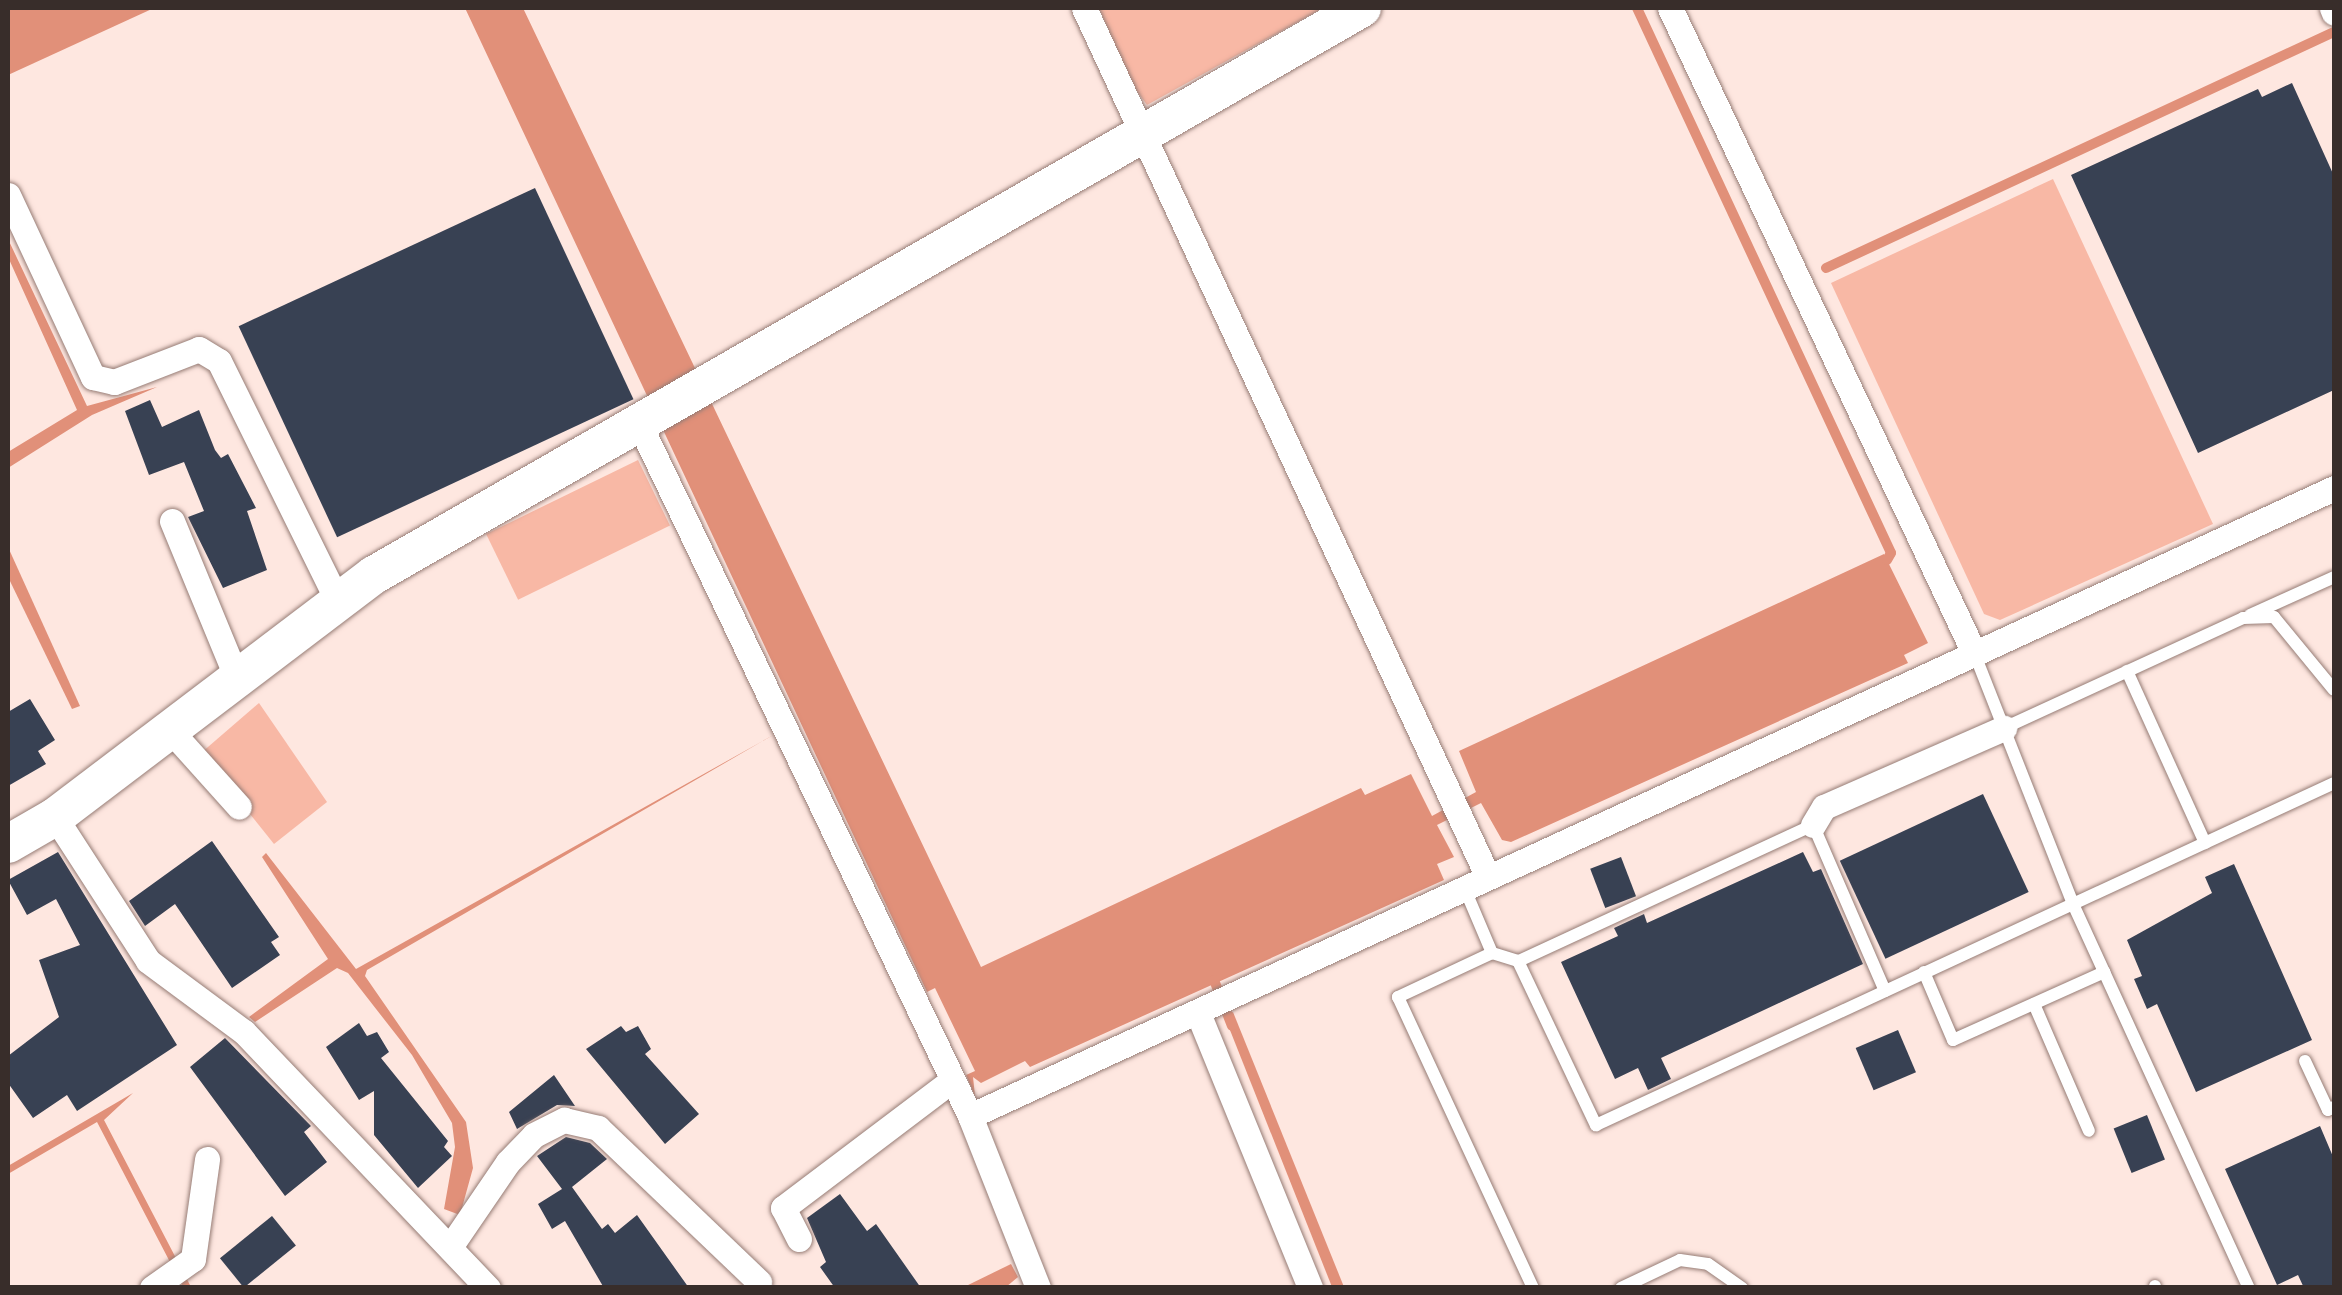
<!DOCTYPE html>
<html>
<head>
<meta charset="utf-8">
<style>
	body { margin:0 }
	#map { position:relative; width:2342px; height:1295px; overflow:hidden; background:#fee7e0; font-family:"IBM Plex Sans",sans-serif }
	div>[style] { position:absolute }
	[style*='--x'] { left:calc(var(--x)*1px); top:calc(var(--y)*1px); width:calc(var(--w)*1px); rotate:calc(var(--a)*1deg) }
	.green>* { inset:0; background:#f8b8a5; transform-origin:0 0 }
	.water>* { inset:0; background:#e19079 }
	.stream>* { height:10px; margin:-5px; padding:0 5px; transform-origin:5px; border-radius:5px; background:#e19079 }
	.building>* { inset:0; background:#384153; transform-origin:0 0 }
	.roads { filter:drop-shadow(0 0 2px #967c75) drop-shadow(0 0 2px #967c75) }
	.lane>* { height:12px; margin:-6px; padding:0 6px; transform-origin:6px; border-radius:6px; background:#fff }
	.street>* { height:25px; margin:-12.5px; padding:0 12.5px; transform-origin:12.5px; border-radius:12.5px; background:#fff }
	.secondary>* { height:38px; margin:-19px; padding:0 19px; transform-origin:19px; border-radius:19px; background:#fff }
	span { translate:-50% -50%; white-space:nowrap; text-align:center; line-height:1.15; -webkit-text-stroke:10px #fee7e0; paint-order:stroke }
	.frame { position:absolute; inset:0; border:10px solid #382d2a; pointer-events:none }
</style>
</head>
<body>
<div id="map">
	<div class="green">
		<i style="clip-path:polygon(1099px 8px,1323px 8px,1147px 105px,1131px 83px)"></i>
		<i style="clip-path:polygon(2053px 179px,2213px 524px,2000px 620px,1984px 614px,1831px 283px)"></i>
		<i style="left:638px;top:460px;width:73px;height:169px;rotate:64deg"></i>
		<i style="clip-path:polygon(259px 703px,327px 802px,274px 844px,201px 753px)"></i>
	</div>
	<div class="water">
		<i style="clip-path:polygon(8px 8px,154px 8px,8px 75px)"></i>
		<i style="clip-path:polygon(465px 8px,523px 8px,981px 967px,1361px 788px,1365px 795px,1411px 774px,1432px 816px,1476px 792px,1459px 751px,1884px 554px,1928px 643px,1904px 655px,1908px 663px,1511px 842px,1502px 840px,1481px 803px,1437px 825px,1454px 857px,1437px 864px,1444px 880px,1030px 1067px,1025px 1061px,981px 1083px,973px 1077px,975px 1096px,966px 1075px,975px 1071px,935px 988px,927px 992px)"></i>
		<i style="clip-path:polygon(8px 239px,87px 406px,157px 387px,92px 415px,8px 468px,8px 452px,77px 410px,8px 257px)"></i>
		<i style="clip-path:polygon(8px 547px,80px 706px,72px 709px,8px 577px)"></i>
		<i style="clip-path:polygon(775px 734px,367px 970px,365px 976px,466px 1122px,473px 1168px,460px 1215px,444px 1209px,455px 1147px,452px 1123px,412px 1055px,348px 973px,337px 968px,255px 1022px,249px 1017px,328px 959px,262px 857px,266px 853px,356px 969px)"></i>
		<i style="clip-path:polygon(1233px 1012px,1344px 1287px,1332px 1287px,1224px 1015px)"></i>
		<i style="clip-path:polygon(133px 1093px,104px 1120px,191px 1287px,183px 1287px,97px 1122px,8px 1174px,8px 1166px)"></i>
		<i style="clip-path:polygon(1011px 1264px,1018px 1277px,1006px 1287px,964px 1287px)"></i>
	</div>
	<div class="stream">
		<i style="--x:1637;--y:8;--w:601;--a:65.01"></i>
		<i style="--x:1891;--y:553;--w:8;--a:120"></i>
		<i style="--x:1826;--y:268;--w:560;--a:-24.92"></i>
		<i style="--x:1214;--y:980;--w:49;--a:68.6"></i>
	</div>
	<div class="building">
		<i style="clip-path:polygon(2292px 83px,2334px 176px,2334px 390px,2198px 453px,2071px 175px,2258px 89px,2262px 97px)"></i>
		<i style="left:535px;top:188px;width:233px;height:327px;rotate:65deg"></i>
		<i style="clip-path:polygon(150px 400px,162px 427px,199px 410px,215px 450px,221px 458px,228px 454px,256px 508px,247px 511px,267px 570px,223px 588px,188px 517px,204px 511px,184px 462px,149px 475px,125px 411px)"></i>
		<i style="clip-path:polygon(30px 699px,55px 740px,38px 751px,46px 764px,8px 786px,8px 712px)"></i>
		<i style="left:1983px;top:794px;width:108px;height:158px;rotate:65deg"></i>
		<i style="clip-path:polygon(212px 841px,279px 937px,271px 942px,280px 955px,232px 988px,175px 904px,145px 926px,129px 901px)"></i>
		<i style="clip-path:polygon(58px 852px,177px 1045px,77px 1111px,67px 1095px,33px 1118px,8px 1083px,8px 1056px,59px 1017px,39px 960px,80px 945px,56px 899px,27px 915px,8px 880px)"></i>
		<i style="clip-path:polygon(1803px 852px,1813px 872px,1821px 869px,1863px 964px,1661px 1058px,1671px 1079px,1648px 1090px,1638px 1068px,1615px 1079px,1561px 962px,1618px 936px,1614px 928px,1644px 914px,1647px 923px)"></i>
		<i style="left:1621px;top:857px;width:42px;height:33px;rotate:69deg"></i>
		<i style="clip-path:polygon(2234px 864px,2312px 1040px,2196px 1092px,2157px 1004px,2147px 1009px,2134px 979px,2142px 976px,2127px 940px,2212px 893px,2205px 877px)"></i>
		<i style="clip-path:polygon(359px 1023px,367px 1036px,377px 1032px,389px 1052px,381px 1058px,448px 1141px,444px 1147px,452px 1156px,418px 1188px,374px 1135px,374px 1091px,359px 1100px,326px 1047px)"></i>
		<i style="clip-path:polygon(621px 1026px,626px 1032px,638px 1026px,651px 1049px,645px 1054px,699px 1114px,665px 1144px,586px 1049px)"></i>
		<i style="left:1898px;top:1030px;width:46px;height:46px;rotate:67deg"></i>
		<i style="clip-path:polygon(225px 1038px,311px 1126px,304px 1132px,327px 1162px,285px 1196px,190px 1067px)"></i>
		<i style="clip-path:polygon(554px 1075px,575px 1106px,557px 1105px,517px 1129px,509px 1112px)"></i>
		<i style="left:2147px;top:1115px;width:48px;height:36px;rotate:68deg"></i>
		<i style="clip-path:polygon(2320px 1126px,2334px 1159px,2334px 1288px,2304px 1288px,2298px 1275px,2277px 1285px,2225px 1169px)"></i>
		<i style="clip-path:polygon(566px 1137px,590px 1143px,607px 1159px,572px 1187px,602px 1229px,608px 1224px,615px 1233px,637px 1215px,689px 1288px,604px 1288px,565px 1221px,552px 1229px,538px 1204px,562px 1189px,537px 1156px)"></i>
		<i style="clip-path:polygon(840px 1194px,867px 1231px,876px 1224px,921px 1288px,835px 1288px,820px 1267px,826px 1262px,807px 1218px)"></i>
		<i style="left:272px;top:1216px;width:38px;height:67px;rotate:51deg"></i>
	</div>
	<div class="roads">
		<div class="lane">
			<i style="--x:2250;--y:615;--w:92;--a:-24.3"></i>
			<i style="--x:1975;--y:655;--w:268;--a:68.5"></i>
			<i style="--x:2073;--y:904;--w:422;--a:65.4"></i>
			<i style="--x:2127;--y:671;--w:189;--a:65.6"></i>
			<i style="--x:2004;--y:728;--w:263;--a:-24.7"></i>
			<i style="--x:2243;--y:618;--w:31;--a:-2"></i>
			<i style="--x:2274;--y:617;--w:94;--a:50.6"></i>
			<i style="--x:1464;--y:887;--w:72;--a:67"></i>
			<i style="--x:1518;--y:961;--w:27;--a:-163"></i>
			<i style="--x:1492;--y:953;--w:104;--a:154.9"></i>
			<i style="--x:1398;--y:997;--w:321;--a:65.1"></i>
			<i style="--x:1924;--y:972;--w:74;--a:66.9"></i>
			<i style="--x:1953;--y:1040;--w:166;--a:-24.2"></i>
			<i style="--x:1885;--y:991;--w:181;--a:-113.4"></i>
			<i style="--x:1813;--y:825;--w:325;--a:155.2"></i>
			<i style="--x:1518;--y:961;--w:182;--a:64.6"></i>
			<i style="--x:1596;--y:1125;--w:813;--a:-24.86"></i>
			<i style="--x:2034;--y:1004;--w:138;--a:66.6"></i>
			<i style="--x:2305;--y:1061;--w:54;--a:64.9"></i>
			<i style="--x:2328;--y:1110;--w:7;--a:-27"></i>
			<i style="--x:2155;--y:1286;--w:2;--a:90"></i>
			<i style="--x:1621;--y:1288;--w:65;--a:-25.4"></i>
			<i style="--x:1680;--y:1260;--w:28;--a:8"></i>
			<i style="--x:1708;--y:1264;--w:42;--a:35.2"></i>
		</div>
		<div class="street">
			<i style="--x:1084;--y:8;--w:956;--a:65.07"></i>
			<i style="--x:1670;--y:8;--w:715;--a:64.76"></i>
			<i style="--x:2332;--y:8;--w:5;--a:68"></i>
			<i style="--x:8;--y:195;--w:201;--a:65"></i>
			<i style="--x:93;--y:377;--w:22;--a:13"></i>
			<i style="--x:114;--y:382;--w:91;--a:-21.2"></i>
			<i style="--x:199;--y:349;--w:23;--a:31"></i>
			<i style="--x:219;--y:361;--w:269;--a:63.7"></i>
			<i style="--x:637;--y:419;--w:772;--a:64.46"></i>
			<i style="--x:970;--y:1116;--w:185;--a:68.4"></i>
			<i style="--x:172;--y:521;--w:171;--a:67.6"></i>
			<i style="--x:170;--y:730;--w:103;--a:48.1"></i>
			<i style="--x:55;--y:817;--w:171;--a:57.1"></i>
			<i style="--x:148;--y:961;--w:119;--a:36.5"></i>
			<i style="--x:244;--y:1032;--w:354;--a:46.4"></i>
			<i style="--x:1813;--y:825;--w:21;--a:-59"></i>
			<i style="--x:1824;--y:807;--w:197;--a:-23.7"></i>
			<i style="--x:1198;--y:1013;--w:297;--a:67.8"></i>
			<i style="--x:970;--y:1116;--w:1502;--a:-24.72"></i>
			<i style="--x:799;--y:1239;--w:35;--a:-117"></i>
			<i style="--x:783;--y:1208;--w:212;--a:-37.1"></i>
			<i style="--x:450;--y:1247;--w:103;--a:-55.7"></i>
			<i style="--x:508;--y:1162;--w:37;--a:-46"></i>
			<i style="--x:534;--y:1135;--w:34;--a:-27"></i>
			<i style="--x:564;--y:1120;--w:35;--a:13"></i>
			<i style="--x:598;--y:1128;--w:223;--a:43.7"></i>
			<i style="--x:152;--y:1288;--w:50;--a:-35.3"></i>
			<i style="--x:193;--y:1259;--w:101;--a:-82"></i>
		</div>
		<div class="secondary">
			<i style="--x:8;--y:844;--w:54;--a:-29.9"></i>
			<i style="--x:55;--y:817;--w:400;--a:-37.2"></i>
			<i style="--x:374;--y:575;--w:1139;--a:-29.85"></i>
		</div>
	</div>
	<div class="frame"></div>
</div>
</body>
</html>
